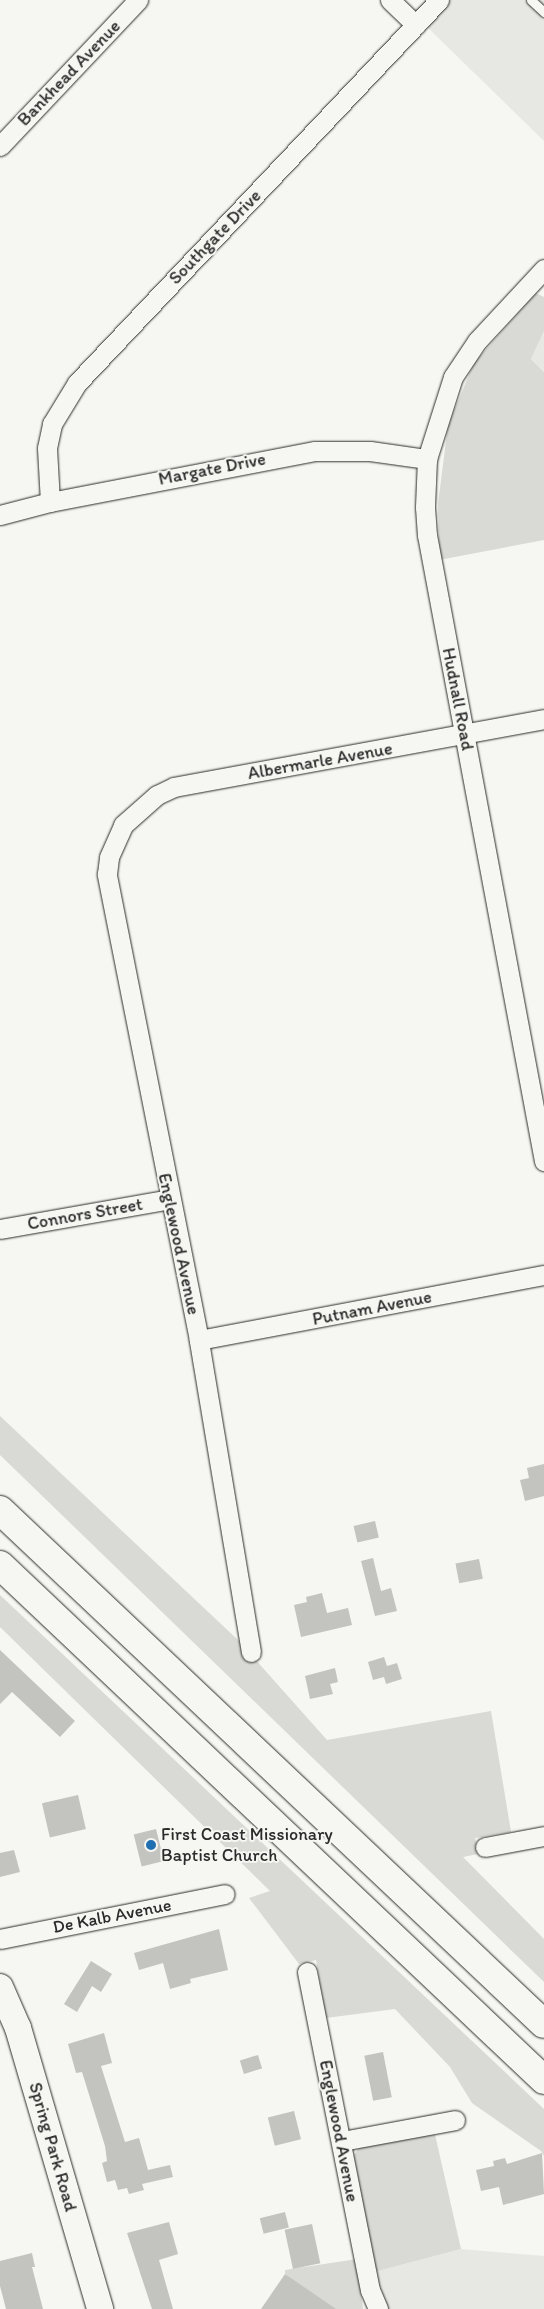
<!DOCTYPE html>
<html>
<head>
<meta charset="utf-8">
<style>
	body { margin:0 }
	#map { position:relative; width:544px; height:2309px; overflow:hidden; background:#f6f6f2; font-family:Itim,sans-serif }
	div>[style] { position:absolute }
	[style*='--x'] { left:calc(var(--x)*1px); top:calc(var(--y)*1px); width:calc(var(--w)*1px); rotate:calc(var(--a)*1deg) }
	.built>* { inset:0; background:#e7e7e3 }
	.green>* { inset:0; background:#d9d9d5 }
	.building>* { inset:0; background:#c3c3c0; transform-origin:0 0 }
	.roads { filter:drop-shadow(0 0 1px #2b2b2b) drop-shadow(0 0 1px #2b2b2b) }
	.lane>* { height:9px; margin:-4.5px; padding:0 4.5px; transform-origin:4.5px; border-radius:4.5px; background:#f6f6f2 }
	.street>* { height:19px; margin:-9.5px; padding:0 9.5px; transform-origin:9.5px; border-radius:9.5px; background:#f6f6f2 }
	.secondary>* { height:26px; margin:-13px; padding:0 13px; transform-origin:13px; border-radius:13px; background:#f6f6f2 }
	.highway>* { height:28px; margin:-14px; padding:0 14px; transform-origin:14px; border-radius:14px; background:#f6f6f2 }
	.dots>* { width:14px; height:14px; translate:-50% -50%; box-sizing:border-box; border:2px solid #f6f6f2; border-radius:50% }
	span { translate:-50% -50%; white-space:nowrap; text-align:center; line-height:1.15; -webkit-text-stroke:4px #f6f6f2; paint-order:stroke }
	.street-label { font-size:18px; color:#2b2b2b }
	.poi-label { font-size:18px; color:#2b2b2b }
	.left { translate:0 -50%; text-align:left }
</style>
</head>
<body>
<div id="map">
	<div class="built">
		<i style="clip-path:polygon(449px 0,544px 0,544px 141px,425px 25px)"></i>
		<i style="clip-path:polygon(544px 331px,544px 372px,531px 359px)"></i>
		<i style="clip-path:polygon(461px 2249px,544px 2256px,544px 2309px,385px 2309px,374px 2272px)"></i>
	</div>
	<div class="green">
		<i style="clip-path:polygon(536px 293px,544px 297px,544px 331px,531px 359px,544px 372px,544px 540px,439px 560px,438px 504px,448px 425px,474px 363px)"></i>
		<i style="clip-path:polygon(0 1416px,238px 1640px,327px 1740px,491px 1711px,511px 1832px,475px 1838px,478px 1854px,463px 1857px,544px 1939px,544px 1982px,0 1455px)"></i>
		<i style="clip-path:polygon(0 1595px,544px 2109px,544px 2156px,541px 2151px,472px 2103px,450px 2067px,395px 2009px,326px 2018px,316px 1960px,299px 1964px,249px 1898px,270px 1891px,0 1627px)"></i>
		<i style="clip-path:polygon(434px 2130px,461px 2249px,374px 2272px,354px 2155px,360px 2146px)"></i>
		<i style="clip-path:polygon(357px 2259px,363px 2309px,330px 2309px,285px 2274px,285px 2270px)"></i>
	</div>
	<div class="building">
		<i style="clip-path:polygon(544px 1464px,544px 1496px,525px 1501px,520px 1480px,529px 1478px,527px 1468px)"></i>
		<i style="left:375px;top:1521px;width:17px;height:22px;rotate:77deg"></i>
		<i style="clip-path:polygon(373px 1558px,381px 1591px,391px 1588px,397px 1611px,375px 1616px,361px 1561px)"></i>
		<i style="left:479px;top:1559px;width:20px;height:24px;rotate:79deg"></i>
		<i style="clip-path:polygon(322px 1593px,327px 1613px,348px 1608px,352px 1625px,301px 1637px,294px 1605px,307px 1602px,306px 1597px)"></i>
		<i style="clip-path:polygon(0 1650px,75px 1721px,60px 1737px,12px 1692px,0 1704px)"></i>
		<i style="clip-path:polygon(384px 1657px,387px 1666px,397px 1663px,402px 1679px,386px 1684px,384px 1677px,373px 1680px,368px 1662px)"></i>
		<i style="clip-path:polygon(335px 1668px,338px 1682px,330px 1684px,333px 1694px,310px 1699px,305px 1676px)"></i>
		<i style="left:78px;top:1795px;width:35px;height:37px;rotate:77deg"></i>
		<i style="left:156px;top:1829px;width:33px;height:23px;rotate:76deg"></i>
		<i style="clip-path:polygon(14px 1850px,20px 1872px,0 1877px,0 1853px)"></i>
		<i style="clip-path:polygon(219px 1929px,228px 1970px,190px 1979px,191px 1983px,170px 1989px,163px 1963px,139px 1970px,134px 1953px)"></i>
		<i style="clip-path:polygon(91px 1961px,112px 1974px,101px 1992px,92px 1986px,77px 2012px,64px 2004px)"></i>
		<i style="clip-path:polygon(104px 2033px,112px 2063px,101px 2066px,125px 2142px,139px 2138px,148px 2170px,170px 2165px,173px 2177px,142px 2184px,144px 2190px,129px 2194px,127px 2188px,118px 2190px,115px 2180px,107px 2182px,102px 2163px,107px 2161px,105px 2146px,82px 2072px,76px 2073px,68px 2044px)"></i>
		<i style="left:383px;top:2052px;width:46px;height:19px;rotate:79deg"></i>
		<i style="left:258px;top:2055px;width:14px;height:19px;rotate:73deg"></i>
		<i style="left:294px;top:2111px;width:29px;height:27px;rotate:76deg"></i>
		<i style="clip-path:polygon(542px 2153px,544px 2194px,503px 2205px,499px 2187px,481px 2191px,476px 2170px,494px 2166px,493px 2161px,505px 2158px,507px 2164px)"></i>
		<i style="left:285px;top:2212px;width:16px;height:26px;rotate:76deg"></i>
		<i style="clip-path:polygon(169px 2222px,178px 2254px,159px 2260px,173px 2309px,152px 2309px,127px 2233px)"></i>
		<i style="left:312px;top:2224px;width:40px;height:28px;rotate:78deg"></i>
		<i style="clip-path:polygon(32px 2253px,35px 2267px,32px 2267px,43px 2309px,6px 2309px,0 2286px,0 2261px)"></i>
		<i style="clip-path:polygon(285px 2274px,336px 2309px,261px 2309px)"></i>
	</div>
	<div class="roads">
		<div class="lane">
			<i style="--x:531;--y:0;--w:18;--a:43"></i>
		</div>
		<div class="street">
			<i style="--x:390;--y:0;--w:36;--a:44"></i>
			<i style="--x:0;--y:146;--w:201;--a:-46.6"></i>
			<i style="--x:544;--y:269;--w:98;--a:132.9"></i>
			<i style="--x:477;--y:341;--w:43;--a:123.7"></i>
			<i style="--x:453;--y:377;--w:86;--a:107.6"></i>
			<i style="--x:427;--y:459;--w:48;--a:92.4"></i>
			<i style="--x:425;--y:507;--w:28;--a:86"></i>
			<i style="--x:427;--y:535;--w:637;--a:79.41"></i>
			<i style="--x:50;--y:502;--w:54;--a:-93.2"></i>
			<i style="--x:47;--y:448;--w:25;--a:-78"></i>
			<i style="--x:52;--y:424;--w:48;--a:-58.6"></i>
			<i style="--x:77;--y:383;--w:527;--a:-46.61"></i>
			<i style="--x:0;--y:515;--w:52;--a:-14.6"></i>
			<i style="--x:50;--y:502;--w:270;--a:-10.9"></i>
			<i style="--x:315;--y:451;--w:55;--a:0"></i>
			<i style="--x:370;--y:451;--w:58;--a:8"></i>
			<i style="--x:0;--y:1229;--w:173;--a:-10"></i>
			<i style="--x:199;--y:1340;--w:351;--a:-10.7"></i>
			<i style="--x:251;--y:1652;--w:316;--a:-99.5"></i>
			<i style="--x:199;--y:1340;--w:475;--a:-101.2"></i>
			<i style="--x:107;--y:874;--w:17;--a:-83"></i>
			<i style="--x:109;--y:857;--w:35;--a:-66"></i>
			<i style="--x:123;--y:825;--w:45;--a:-41.4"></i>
			<i style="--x:157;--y:795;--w:19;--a:-25"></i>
			<i style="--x:174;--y:787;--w:376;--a:-10.4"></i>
			<i style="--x:485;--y:1847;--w:60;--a:-10.6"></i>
			<i style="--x:0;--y:1939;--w:229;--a:-11.3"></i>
			<i style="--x:307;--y:1972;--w:324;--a:78.8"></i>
			<i style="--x:370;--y:2290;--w:21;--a:67"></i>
			<i style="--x:342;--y:2141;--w:115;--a:-10.5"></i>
		</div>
		<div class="secondary">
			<i style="--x:0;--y:1987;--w:45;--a:66.3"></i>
			<i style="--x:18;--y:2028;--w:293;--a:73.7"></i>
		</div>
		<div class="highway">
			<i style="--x:0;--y:1510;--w:748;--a:43.38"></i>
			<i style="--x:0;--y:1565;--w:749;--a:43.43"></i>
		</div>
	</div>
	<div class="dots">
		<i style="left:151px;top:1845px;background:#1f6fb2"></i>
	</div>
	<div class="street-label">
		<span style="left:69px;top:73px;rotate:-46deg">Bankhead Avenue</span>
		<span style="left:215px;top:237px;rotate:-46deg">Southgate Drive</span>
		<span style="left:212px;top:469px;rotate:-11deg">Margate Drive</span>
		<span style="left:458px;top:699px;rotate:79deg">Hudnall Road</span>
		<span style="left:320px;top:761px;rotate:-10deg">Albermarle Avenue</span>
		<span style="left:85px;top:1214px;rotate:-10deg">Connors Street</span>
		<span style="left:179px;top:1244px;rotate:78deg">Englewood Avenue</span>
		<span style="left:372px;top:1308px;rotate:-11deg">Putnam Avenue</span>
		<span style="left:112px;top:1916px;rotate:-11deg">De Kalb Avenue</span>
		<span style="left:339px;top:2131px;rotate:79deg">Englewood Avenue</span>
		<span style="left:53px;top:2147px;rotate:74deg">Spring Park Road</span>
	</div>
	<div class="poi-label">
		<span class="left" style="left:161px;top:1845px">First Coast Missionary<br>Baptist Church</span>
	</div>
</div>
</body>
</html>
